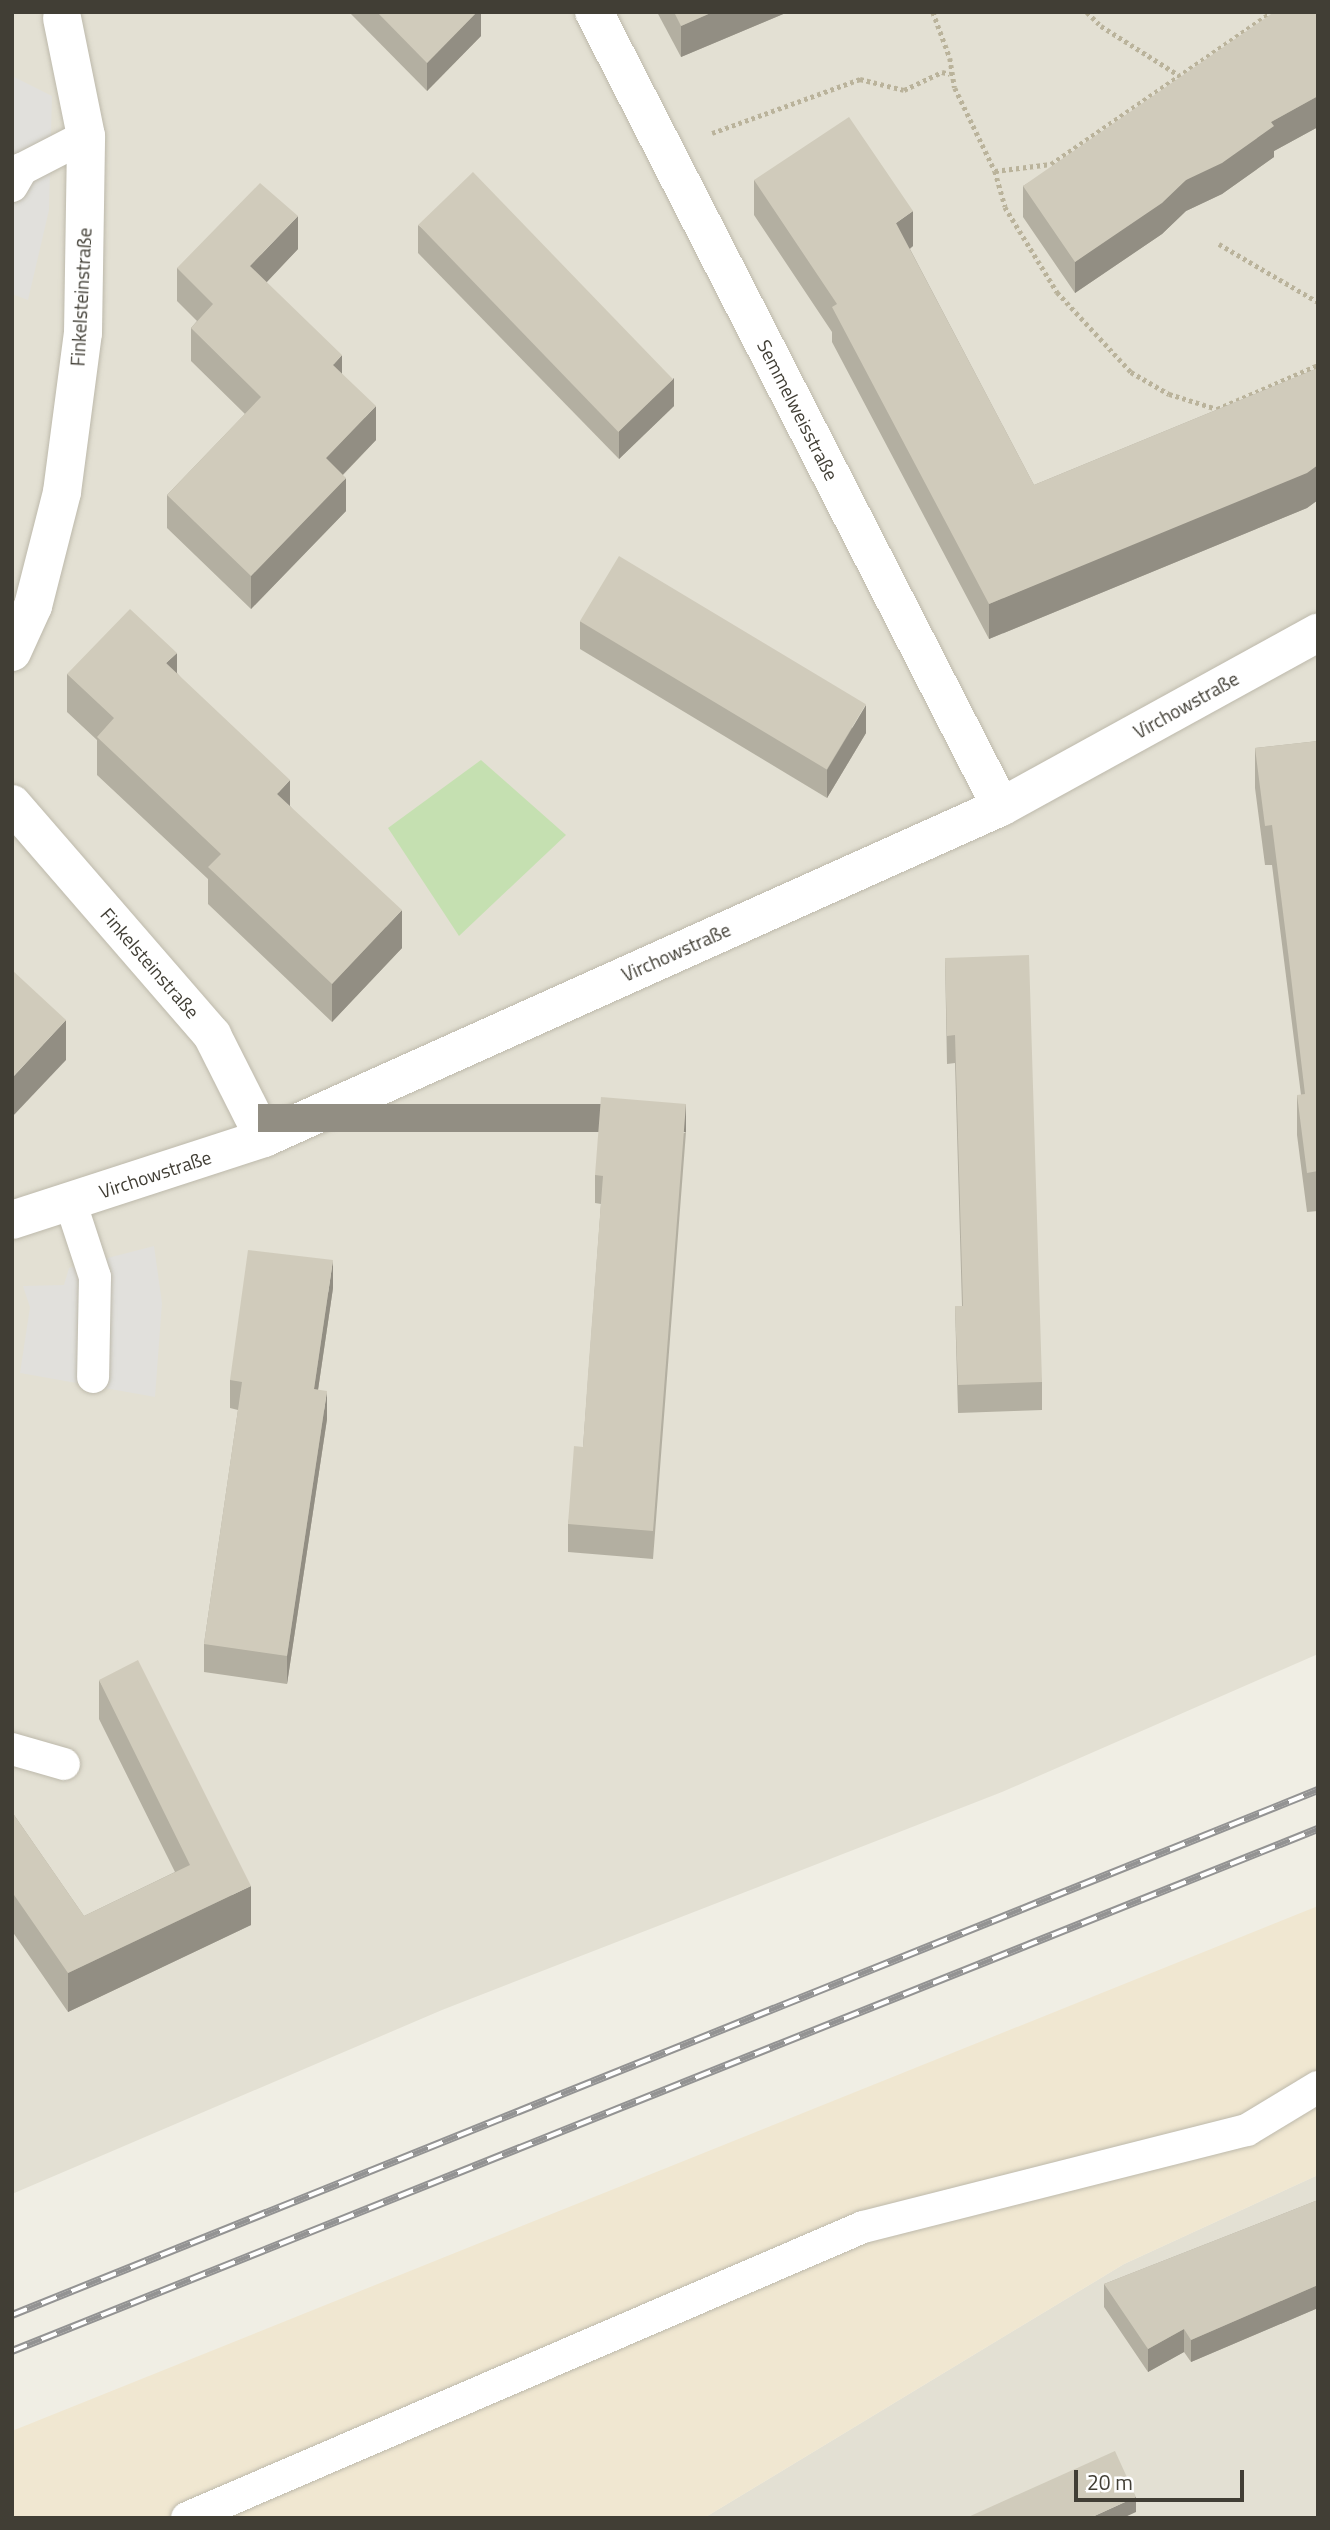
<!DOCTYPE html>
<meta charset="utf-8">
<style>
body{margin:0}
#map{position:relative;width:1330px;height:2530px;overflow:hidden;background:#f0eee4;font-family:"Titillium Web",sans-serif}
div>[style]{position:absolute}
[style*='--x']{left:calc(var(--x)*1px);top:calc(var(--y)*1px);width:calc(var(--w)*1px);rotate:calc(var(--a)*1deg)}
.residential>*{inset:0;background:#e3e0d3}
.commercial>*{inset:0;background:#f0e7d1}
.green>*{inset:0;background:#c5e0b1}
.parking>*{inset:0;background:#e1e0dc}
.path>*{height:4.5px;margin-top:-2.25px;transform-origin:0;background:repeating-linear-gradient(90deg,#bab39b 0 3.5px,transparent 0 7px)}
.roads{filter:drop-shadow(0 0 2px #bdb9ab) drop-shadow(0 0 2px #bdb9ab)}
.service>*{height:32px;margin:-16px;padding:0 16px;transform-origin:16px;border-radius:16px;background:#fff}
.minor>*{height:38px;margin:-19px;padding:0 19px;transform-origin:19px;border-radius:19px;background:#fff}
.rail>*{height:8px;margin-top:-4px;transform-origin:0;background:repeating-linear-gradient(90deg,#fff 0 16px,#939393 0 32px);box-sizing:border-box;border-block:2px solid #939393}
.wall>*{inset:0;background:#b3afa1}
.shaded-wall>*{inset:0;background:#928e83;transform-origin:0 0}
.building>*{inset:0;background:#d0cbbb;transform-origin:0 0}
span{translate:-50% -50%;white-space:nowrap;text-align:center;line-height:1.15;-webkit-text-stroke:5px #fff;paint-order:stroke}
.street-label{font-size:19px;color:#413e35}
.frame{position:absolute;inset:0;border:14px solid #413e35;pointer-events:none}
.scale{position:absolute;left:1074px;top:2470px;width:170px;height:32px;box-sizing:border-box;border:4px solid #413e35;border-top:0;padding-left:9px;font-size:21px;line-height:24px;white-space:nowrap;color:#413e35;-webkit-text-stroke:5px #fff;paint-order:stroke}
</style>
<div id="map">
<div class="residential">
<i style="clip-path:polygon(12px 12px,1318px 12px,1318px 1654px,1002px 1792px,442px 2010px,12px 2194px)"></i>
<i style="clip-path:polygon(1318px 2175px,1318px 2518px,704px 2518px,1124px 2264px)"></i>
</div>
<div class="commercial">
<i style="clip-path:polygon(1318px 1906px,1318px 2175px,1124px 2264px,704px 2518px,12px 2518px,12px 2431px)"></i>
</div>
<div class="green">
<i style="clip-path:polygon(481px 760px,566px 835px,459px 936px,388px 828px)"></i>
</div>
<div class="parking">
<i style="clip-path:polygon(12px 76px,52px 96px,49px 210px,28px 300px,12px 294px)"></i>
<i style="clip-path:polygon(154px 1246px,162px 1303px,155px 1397px,20px 1373px,30px 1307px,23px 1286px,64px 1285px,69px 1268px)"></i>
</div>
<div class="path">
<i style="--x:933;--y:12;--w:49;--a:69.7"></i>
<i style="--x:950;--y:58;--w:30;--a:81"></i>
<i style="--x:955;--y:88;--w:92;--a:64.3"></i>
<i style="--x:995;--y:171;--w:37;--a:74"></i>
<i style="--x:1005;--y:207;--w:100;--a:58.5"></i>
<i style="--x:1057;--y:292;--w:109;--a:47.2"></i>
<i style="--x:1131;--y:372;--w:44;--a:30.1"></i>
<i style="--x:1169;--y:394;--w:50;--a:17.4"></i>
<i style="--x:1217;--y:409;--w:110;--a:-23.5"></i>
<i style="--x:1087;--y:12;--w:20;--a:45"></i>
<i style="--x:1101;--y:26;--w:93;--a:32.3"></i>
<i style="--x:712;--y:133;--w:158;--a:-20"></i>
<i style="--x:860;--y:79;--w:45;--a:14"></i>
<i style="--x:904;--y:90;--w:42;--a:-25.3"></i>
<i style="--x:942;--y:72;--w:8;--a:14"></i>
<i style="--x:995;--y:171;--w:56;--a:-7.1"></i>
<i style="--x:1051;--y:164;--w:268;--a:-34.5"></i>
<i style="--x:1219;--y:244;--w:115;--a:30.4"></i>
</div>
<div class="roads">
<div class="service">
<i style="--x:12;--y:186;--w:20;--a:-60"></i>
<i style="--x:22;--y:169;--w:72;--a:-27.3"></i>
<i style="--x:70;--y:1201;--w:80;--a:71.8"></i>
<i style="--x:95;--y:1277;--w:100;--a:91.1"></i>
<i style="--x:12;--y:1749;--w:54;--a:16.1"></i>
<i style="--x:187;--y:2518;--w:736;--a:-23.29"></i>
<i style="--x:863;--y:2227;--w:396;--a:-14.2"></i>
<i style="--x:1247;--y:2130;--w:83;--a:-31.2"></i>
</div>
<div class="minor">
<i style="--x:594;--y:12;--w:893;--a:62.89"></i>
<i style="--x:12;--y:652;--w:51;--a:-65.5"></i>
<i style="--x:33;--y:606;--w:118;--a:-75.7"></i>
<i style="--x:62;--y:492;--w:160;--a:-82.5"></i>
<i style="--x:83;--y:333;--w:197;--a:-89.1"></i>
<i style="--x:86;--y:136;--w:120;--a:-101.5"></i>
<i style="--x:12;--y:804;--w:306;--a:49.1"></i>
<i style="--x:212;--y:1035;--w:115;--a:63.2"></i>
<i style="--x:12;--y:1220;--w:265;--a:-18"></i>
<i style="--x:264;--y:1138;--w:808;--a:-24.19"></i>
<i style="--x:1001;--y:807;--w:362;--a:-28.8"></i>
</div>
</div>
<div class="rail">
<i style="--x:12;--y:2315;--w:1408;--a:-21.9"></i>
<i style="--x:12;--y:2351;--w:1406;--a:-21.79"></i>
</div>
<div class="wall">
<i style="clip-path:polygon(349px 12px,481px 12px,481px 36px,427px 91px)"></i>
<i style="clip-path:polygon(657px 12px,788px 12px,681px 57px)"></i>
<i style="clip-path:polygon(1318px 12px,1318px 127px,1274px 151px,1274px 157px,1222px 194px,1186px 211px,1162px 234px,1075px 293px,1023px 217px,1023px 186px)"></i>
<i style="clip-path:polygon(754px 180px,913px 246px,910px 249px,1034px 485px,1318px 368px,1318px 500px,1307px 508px,989px 639px,832px 342px,832px 332px,754px 215px)"></i>
<i style="clip-path:polygon(418px 225px,674px 406px,619px 459px,418px 253px)"></i>
<i style="clip-path:polygon(298px 249px,266px 282px,342px 374px,376px 440px,343px 475px,346px 511px,251px 609px,167px 528px,167px 495px,245px 414px,191px 361px,191px 328px,197px 321px,177px 301px,177px 268px)"></i>
<i style="clip-path:polygon(580px 621px,866px 733px,827px 798px,580px 649px)"></i>
<i style="clip-path:polygon(177px 673px,290px 806px,402px 948px,332px 1022px,208px 904px,208px 879px,97px 775px,97px 740px,67px 712px,67px 674px)"></i>
<i style="clip-path:polygon(1318px 741px,1318px 1211px,1307px 1212px,1297px 1135px,1297px 1095px,1301px 1095px,1272px 865px,1265px 865px,1255px 788px,1255px 748px)"></i>
<i style="clip-path:polygon(945px 958px,1042px 1382px,1042px 1410px,958px 1413px,955px 1306px,962px 1306px,955px 1063px,947px 1064px)"></i>
<i style="clip-path:polygon(686px 1132px,653px 1559px,568px 1552px,568px 1524px,583px 1447px,601px 1204px,595px 1203px,595px 1175px)"></i>
<i style="clip-path:polygon(333px 1288px,318px 1390px,327px 1419px,287px 1684px,204px 1672px,204px 1644px,238px 1410px,230px 1408px,230px 1380px)"></i>
<i style="clip-path:polygon(99px 1680px,251px 1925px,68px 2012px,12px 1931px,12px 1812px,84px 1916px,175px 1872px,99px 1719px)"></i>
<i style="clip-path:polygon(1318px 2200px,1318px 2308px,1191px 2362px,1184px 2352px,1148px 2372px,1104px 2307px,1104px 2284px)"></i>
</div>
<div class="shaded-wall">
<i style="clip-path:polygon(477px 12px,481px 12px,481px 36px,427px 91px,427px 63px)"></i>
<i style="clip-path:polygon(713px 12px,788px 12px,681px 57px,681px 26px)"></i>
<i style="clip-path:polygon(1318px 96px,1318px 127px,1274px 151px,1274px 157px,1222px 194px,1186px 211px,1162px 234px,1075px 293px,1075px 262px,1186px 180px,1271px 122px)"></i>
<i style="clip-path:polygon(913px 211px,913px 246px,896px 258px,896px 223px)"></i>
<i style="clip-path:polygon(298px 216px,298px 249px,250px 300px,250px 266px)"></i>
<i style="clip-path:polygon(342px 355px,342px 388px,333px 365px)"></i>
<i style="clip-path:polygon(674px 378px,674px 406px,619px 459px,619px 431px)"></i>
<i style="clip-path:polygon(376px 406px,376px 440px,326px 492px,326px 458px)"></i>
<i style="clip-path:polygon(1318px 465px,1318px 500px,1307px 508px,989px 639px,989px 604px)"></i>
<i style="clip-path:polygon(346px 478px,346px 511px,251px 609px,251px 576px)"></i>
<i style="clip-path:polygon(177px 653px,177px 691px,166px 663px)"></i>
<i style="clip-path:polygon(866px 705px,866px 733px,827px 798px,827px 770px)"></i>
<i style="clip-path:polygon(290px 780px,290px 818px,277px 794px)"></i>
<i style="clip-path:polygon(402px 910px,402px 948px,332px 1022px,332px 984px)"></i>
<i style="clip-path:polygon(66px 1020px,66px 1060px,12px 1117px,12px 1078px)"></i>
<i style="left:686px;top:1104px;width:28px;height:428px;rotate:90deg"></i>
<i style="clip-path:polygon(333px 1260px,333px 1288px,314px 1417px,314px 1389px)"></i>
<i style="clip-path:polygon(327px 1391px,327px 1419px,287px 1684px,287px 1656px)"></i>
<i style="clip-path:polygon(251px 1886px,251px 1925px,68px 2012px,68px 1973px)"></i>
<i style="clip-path:polygon(1318px 2285px,1318px 2308px,1191px 2362px,1191px 2340px)"></i>
<i style="clip-path:polygon(1184px 2329px,1184px 2352px,1148px 2372px,1148px 2349px)"></i>
<i style="clip-path:polygon(1136px 2497px,1136px 2512px,1123px 2518px,1090px 2518px)"></i>
</div>
<div class="building">
<i style="clip-path:polygon(377px 12px,477px 12px,427px 63px)"></i>
<i style="clip-path:polygon(674px 12px,713px 12px,681px 26px)"></i>
<i style="clip-path:polygon(1274px 12px,1318px 12px,1318px 96px,1271px 122px,1274px 126px,1222px 163px,1186px 180px,1162px 203px,1075px 262px,1023px 186px)"></i>
<i style="clip-path:polygon(849px 117px,913px 211px,896px 223px,1034px 485px,1318px 368px,1318px 465px,1307px 473px,989px 604px,832px 307px,837px 304px,754px 180px)"></i>
<i style="left:473px;top:172px;width:288px;height:76px;rotate:46deg"></i>
<i style="clip-path:polygon(260px 183px,298px 216px,250px 266px,342px 355px,333px 365px,376px 406px,326px 458px,346px 478px,251px 576px,167px 495px,261px 397px,191px 328px,213px 304px,177px 268px)"></i>
<i style="left:619px;top:556px;width:288px;height:76px;rotate:31deg"></i>
<i style="clip-path:polygon(130px 609px,177px 653px,166px 663px,290px 780px,277px 794px,402px 910px,332px 984px,208px 867px,221px 854px,97px 737px,114px 718px,67px 674px)"></i>
<i style="clip-path:polygon(1318px 741px,1318px 1171px,1307px 1173px,1297px 1095px,1305px 1094px,1289px 960px,1272px 825px,1265px 826px,1255px 748px)"></i>
<i style="clip-path:polygon(1029px 955px,1042px 1382px,958px 1385px,955px 1306px,963px 1306px,955px 1035px,947px 1036px,945px 958px)"></i>
<i style="clip-path:polygon(12px 970px,66px 1020px,12px 1078px)"></i>
<i style="clip-path:polygon(601px 1097px,686px 1104px,653px 1531px,568px 1524px,574px 1446px,583px 1447px,588px 1374px,603px 1176px,595px 1175px)"></i>
<i style="clip-path:polygon(248px 1250px,333px 1260px,314px 1389px,327px 1391px,287px 1656px,204px 1644px,242px 1382px,230px 1380px)"></i>
<i style="clip-path:polygon(138px 1660px,251px 1886px,68px 1973px,12px 1892px,12px 1812px,84px 1916px,190px 1865px,99px 1680px)"></i>
<i style="clip-path:polygon(1318px 2200px,1318px 2285px,1191px 2340px,1184px 2329px,1148px 2349px,1104px 2284px)"></i>
<i style="clip-path:polygon(1115px 2451px,1136px 2497px,1090px 2518px,966px 2518px)"></i>
</div>
<div class="street-label">
<span style="left:81px;top:297px;rotate:-87deg">Finkelsteinstraße</span>
<span style="left:798px;top:410px;rotate:63deg">Semmelweisstraße</span>
<span style="left:1186px;top:705px;rotate:-29deg">Virchowstraße</span>
<span style="left:676px;top:952px;rotate:-24deg">Virchowstraße</span>
<span style="left:150px;top:963px;rotate:49deg">Finkelsteinstraße</span>
<span style="left:155px;top:1174px;rotate:-18deg">Virchowstraße</span>
</div>
<div class="frame"></div>
<div class="scale">20 m</div>
</div>
